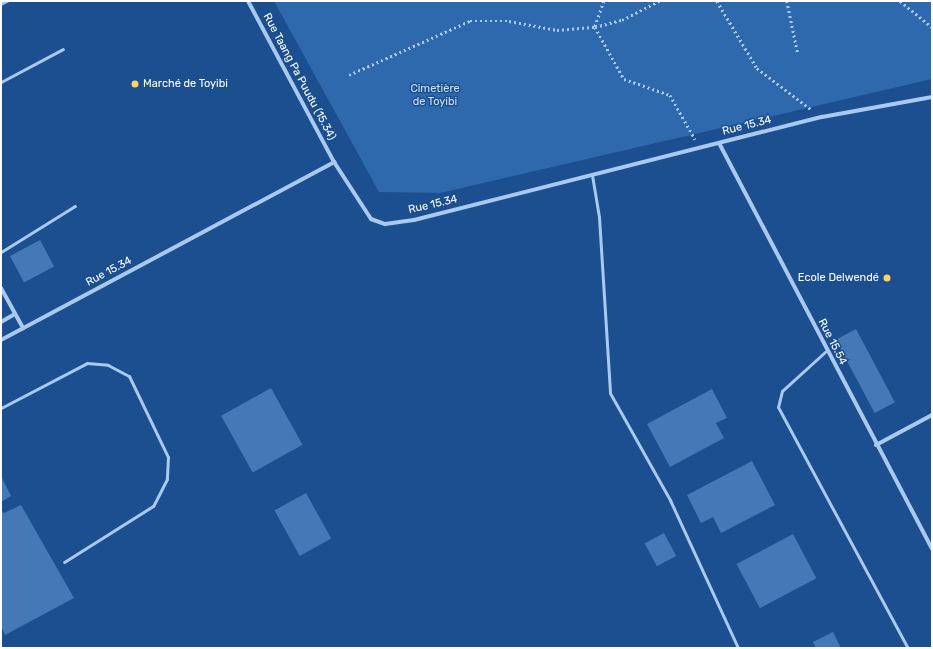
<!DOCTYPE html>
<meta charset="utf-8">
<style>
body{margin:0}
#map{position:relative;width:933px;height:649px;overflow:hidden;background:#1b4f8f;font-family:Rubik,sans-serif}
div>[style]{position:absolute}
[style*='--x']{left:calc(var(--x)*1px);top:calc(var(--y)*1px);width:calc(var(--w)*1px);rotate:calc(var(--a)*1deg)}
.green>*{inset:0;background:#2e69ad}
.building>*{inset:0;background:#4478b7;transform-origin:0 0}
.path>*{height:2.5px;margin-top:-1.25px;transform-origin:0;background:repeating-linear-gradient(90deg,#a9c9ee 0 2px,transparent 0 5px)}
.service>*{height:3px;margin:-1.5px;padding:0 1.5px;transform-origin:1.5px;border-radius:1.5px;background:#a9c9ee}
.minor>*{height:4px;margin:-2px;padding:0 2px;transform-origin:2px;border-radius:2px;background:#a9c9ee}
.dots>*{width:11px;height:11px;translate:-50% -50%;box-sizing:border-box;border:2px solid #1b4f8f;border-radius:50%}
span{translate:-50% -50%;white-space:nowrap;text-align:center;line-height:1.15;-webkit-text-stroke:3px #1b4f8f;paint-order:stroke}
.street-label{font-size:11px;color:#fff}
.poi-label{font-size:11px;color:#fff}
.left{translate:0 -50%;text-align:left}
.right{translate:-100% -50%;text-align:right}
.park-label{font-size:11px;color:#cfe3fa}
.frame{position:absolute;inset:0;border:2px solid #fff;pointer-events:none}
</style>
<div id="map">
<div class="green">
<i style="clip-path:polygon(274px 1px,932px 1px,932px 79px,440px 193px,379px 192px)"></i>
</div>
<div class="building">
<i style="left:40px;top:240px;width:30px;height:34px;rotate:62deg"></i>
<i style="left:856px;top:329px;width:83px;height:23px;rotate:62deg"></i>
<i style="left:271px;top:388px;width:65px;height:57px;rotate:61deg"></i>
<i style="clip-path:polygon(712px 389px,727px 418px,716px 423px,724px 438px,670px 467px,647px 424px)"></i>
<i style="clip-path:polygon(752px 461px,775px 505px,721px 533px,713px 517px,701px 523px,687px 495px)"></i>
<i style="clip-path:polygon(1px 476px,11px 496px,1px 502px)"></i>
<i style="left:306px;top:493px;width:52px;height:36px;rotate:61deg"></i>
<i style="clip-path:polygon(21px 505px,74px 598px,5px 635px,1px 626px,1px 510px,4px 513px)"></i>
<i style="left:664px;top:533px;width:26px;height:22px;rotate:62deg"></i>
<i style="left:793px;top:534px;width:50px;height:64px;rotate:62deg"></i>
<i style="clip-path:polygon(833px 632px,841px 648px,816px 648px,813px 642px)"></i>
</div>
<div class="path">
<i style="--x:604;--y:1;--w:28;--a:109"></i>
<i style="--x:595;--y:27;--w:60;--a:60.9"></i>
<i style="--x:624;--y:79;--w:49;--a:19.2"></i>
<i style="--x:670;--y:95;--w:51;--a:60.4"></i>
<i style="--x:717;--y:1;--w:78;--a:59.2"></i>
<i style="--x:757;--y:68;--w:69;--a:37.4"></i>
<i style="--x:787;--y:1;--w:54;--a:78.3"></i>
<i style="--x:900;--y:1;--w:41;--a:39.1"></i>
<i style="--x:349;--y:75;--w:133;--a:-24.1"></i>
<i style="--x:470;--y:21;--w:39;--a:0"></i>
<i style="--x:509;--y:21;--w:49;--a:10.6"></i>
<i style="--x:557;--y:30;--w:38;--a:-5"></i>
<i style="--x:595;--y:27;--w:28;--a:-15"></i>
<i style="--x:622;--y:20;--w:42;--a:-27.2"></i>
</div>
<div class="service">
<i style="--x:1;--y:82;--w:70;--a:-28"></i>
<i style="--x:592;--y:175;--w:43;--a:80.5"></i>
<i style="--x:599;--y:217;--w:176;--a:86.4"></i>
<i style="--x:610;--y:393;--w:123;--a:60.7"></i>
<i style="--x:670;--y:500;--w:163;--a:65.3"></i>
<i style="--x:1;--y:252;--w:87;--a:-31.9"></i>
<i style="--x:826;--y:351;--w:59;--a:137.7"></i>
<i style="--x:782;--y:391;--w:16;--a:104"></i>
<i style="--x:778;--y:407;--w:274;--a:61.7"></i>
<i style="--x:1;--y:408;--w:97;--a:-27.6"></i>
<i style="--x:87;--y:363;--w:21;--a:5"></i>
<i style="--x:108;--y:365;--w:24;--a:28"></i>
<i style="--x:129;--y:376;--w:90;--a:64.3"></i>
<i style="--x:168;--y:457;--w:22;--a:93"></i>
<i style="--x:167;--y:479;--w:30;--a:117"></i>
<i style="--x:153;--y:506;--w:105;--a:147.8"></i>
</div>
<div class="minor">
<i style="--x:248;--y:1;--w:183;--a:61.9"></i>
<i style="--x:334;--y:162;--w:68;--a:57"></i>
<i style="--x:371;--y:219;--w:15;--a:20"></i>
<i style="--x:385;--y:224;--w:29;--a:-8"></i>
<i style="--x:414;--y:220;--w:421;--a:-14.2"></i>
<i style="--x:822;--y:117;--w:112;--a:-10.3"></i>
<i style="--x:1;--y:4;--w:7;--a:-27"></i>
<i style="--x:719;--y:143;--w:458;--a:62.3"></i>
<i style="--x:1;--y:288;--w:46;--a:61.2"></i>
<i style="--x:1;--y:322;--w:16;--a:-30"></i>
<i style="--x:1;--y:340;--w:378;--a:-28.1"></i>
<i style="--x:876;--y:445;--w:64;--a:-28.2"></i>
</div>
<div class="dots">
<i style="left:135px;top:84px;background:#ffd166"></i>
<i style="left:887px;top:278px;background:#ffd166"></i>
</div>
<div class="street-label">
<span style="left:299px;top:77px;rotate:62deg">Rue Taang Pa Puudu (15.34)</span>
<span style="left:747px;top:126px;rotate:-14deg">Rue 15.34</span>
<span style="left:433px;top:205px;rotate:-13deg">Rue 15.34</span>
<span style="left:109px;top:272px;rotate:-28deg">Rue 15.34</span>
<span style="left:832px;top:342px;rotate:63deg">Rue 15.54</span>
</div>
<div class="poi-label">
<span class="left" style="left:143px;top:84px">Marché de Toyibi</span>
<span class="right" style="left:879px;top:278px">Ecole Delwendé</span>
</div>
<div class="park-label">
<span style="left:435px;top:96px">Cimetière<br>de Toyibi</span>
</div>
<div class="frame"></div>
</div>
